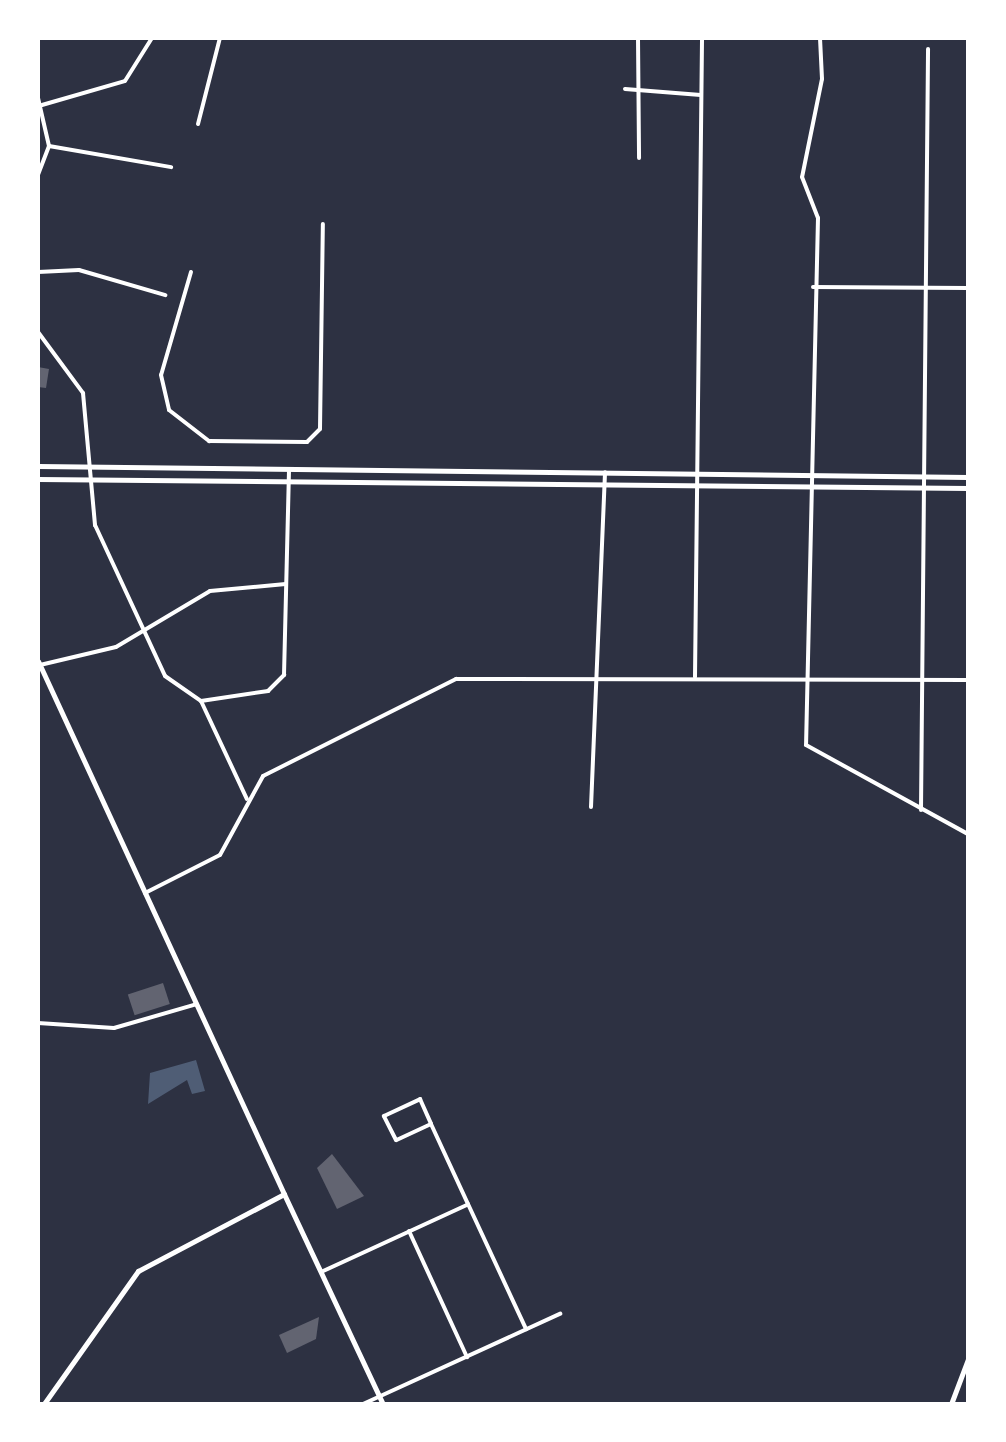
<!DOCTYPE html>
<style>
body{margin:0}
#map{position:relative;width:1006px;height:1442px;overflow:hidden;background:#2d3142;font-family:Rubik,sans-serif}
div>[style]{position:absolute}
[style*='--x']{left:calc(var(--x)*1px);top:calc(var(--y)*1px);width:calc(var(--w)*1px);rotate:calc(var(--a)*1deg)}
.water>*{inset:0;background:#4f5d75}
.building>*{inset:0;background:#626471;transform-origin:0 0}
.minor>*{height:4px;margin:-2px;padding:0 2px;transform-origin:2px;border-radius:2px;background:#fff}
.secondary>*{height:5px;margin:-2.5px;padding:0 2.5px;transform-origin:2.5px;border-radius:2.5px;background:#fff}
.primary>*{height:5px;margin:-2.5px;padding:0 2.5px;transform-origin:2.5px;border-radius:2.5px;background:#fff}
span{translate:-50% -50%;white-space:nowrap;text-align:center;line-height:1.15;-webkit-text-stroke:8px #fff;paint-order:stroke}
.frame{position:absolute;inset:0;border:40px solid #fff;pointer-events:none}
</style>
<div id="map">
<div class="water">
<i style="clip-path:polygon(196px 1060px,205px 1091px,192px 1094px,187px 1080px,148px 1104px,150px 1073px)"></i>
</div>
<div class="building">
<i style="clip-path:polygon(38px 367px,49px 369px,46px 388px,38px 387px)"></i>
<i style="left:163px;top:983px;width:22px;height:37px;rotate:72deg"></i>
<i style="clip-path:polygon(332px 1154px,364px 1196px,337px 1209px,317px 1168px)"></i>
<i style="clip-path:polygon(319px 1317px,316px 1339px,287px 1353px,279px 1335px)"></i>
</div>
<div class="minor">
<i style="--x:638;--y:38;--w:120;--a:89.5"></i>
<i style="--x:820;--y:38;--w:41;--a:87.2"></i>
<i style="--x:822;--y:79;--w:100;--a:101.5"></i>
<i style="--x:802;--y:177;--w:44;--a:68.7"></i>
<i style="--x:818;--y:218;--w:527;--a:91.3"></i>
<i style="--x:806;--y:745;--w:185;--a:28.8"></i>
<i style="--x:625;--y:89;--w:76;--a:4.5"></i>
<i style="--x:38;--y:98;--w:49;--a:77.1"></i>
<i style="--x:49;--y:146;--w:31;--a:111"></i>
<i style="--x:42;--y:105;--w:86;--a:-16.1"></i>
<i style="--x:125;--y:81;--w:51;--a:-57.9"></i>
<i style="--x:198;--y:124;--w:89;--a:-75.7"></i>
<i style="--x:49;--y:146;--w:124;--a:9.8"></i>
<i style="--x:38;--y:272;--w:41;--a:-2.8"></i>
<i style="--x:79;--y:270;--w:90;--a:16.2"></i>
<i style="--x:191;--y:272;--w:107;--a:106.2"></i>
<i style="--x:161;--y:375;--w:36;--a:77"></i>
<i style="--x:169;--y:410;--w:51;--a:37.8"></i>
<i style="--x:209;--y:441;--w:98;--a:0.6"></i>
<i style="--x:307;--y:442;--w:18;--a:-45"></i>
<i style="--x:320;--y:429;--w:205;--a:-89.2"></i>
<i style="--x:813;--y:287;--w:155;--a:0.4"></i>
<i style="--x:38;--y:332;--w:76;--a:53.6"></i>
<i style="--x:83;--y:393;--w:133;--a:84.8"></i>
<i style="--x:95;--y:525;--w:166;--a:65.1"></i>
<i style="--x:165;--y:676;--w:44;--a:34.8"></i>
<i style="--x:201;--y:701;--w:108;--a:64.9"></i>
<i style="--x:40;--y:665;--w:78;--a:-13.3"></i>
<i style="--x:116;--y:647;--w:109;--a:-30.8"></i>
<i style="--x:210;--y:591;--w:76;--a:-5.3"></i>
<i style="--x:695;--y:677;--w:639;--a:-89.37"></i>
<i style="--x:201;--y:701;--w:68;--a:-8.5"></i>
<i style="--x:268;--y:691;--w:23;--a:-45"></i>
<i style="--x:284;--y:675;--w:206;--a:-88.6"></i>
<i style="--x:591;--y:807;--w:335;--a:-87.6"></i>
<i style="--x:921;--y:810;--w:761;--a:-89.47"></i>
<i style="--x:145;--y:893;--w:84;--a:-26.9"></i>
<i style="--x:220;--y:855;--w:90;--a:-61.4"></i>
<i style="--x:263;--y:776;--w:216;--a:-26.7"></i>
<i style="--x:456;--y:679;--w:512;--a:0.11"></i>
<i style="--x:38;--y:1023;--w:76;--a:3.8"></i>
<i style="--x:114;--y:1028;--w:86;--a:-16.1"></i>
<i style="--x:431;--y:1124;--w:38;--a:155"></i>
<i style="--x:396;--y:1140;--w:27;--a:-117"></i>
<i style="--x:384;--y:1116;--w:40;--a:-25"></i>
<i style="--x:420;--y:1099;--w:27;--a:66"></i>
<i style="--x:431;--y:1124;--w:88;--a:65.2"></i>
<i style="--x:468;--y:1204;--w:138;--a:65.1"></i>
<i style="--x:409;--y:1231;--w:139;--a:65.3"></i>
<i style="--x:321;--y:1272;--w:161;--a:-24.7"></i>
<i style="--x:363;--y:1404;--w:217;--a:-24.6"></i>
</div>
<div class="secondary">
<i style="--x:284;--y:1194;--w:232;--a:64.8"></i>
<i style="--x:951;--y:1404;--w:48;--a:-69.3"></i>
</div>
<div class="primary">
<i style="--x:38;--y:466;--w:930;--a:0.68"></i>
<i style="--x:38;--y:479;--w:930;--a:0.55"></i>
<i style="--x:38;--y:661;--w:587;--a:65.22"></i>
<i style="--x:284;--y:1194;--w:165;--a:152.2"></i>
<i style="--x:138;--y:1271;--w:163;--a:125.3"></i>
</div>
<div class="frame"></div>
</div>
